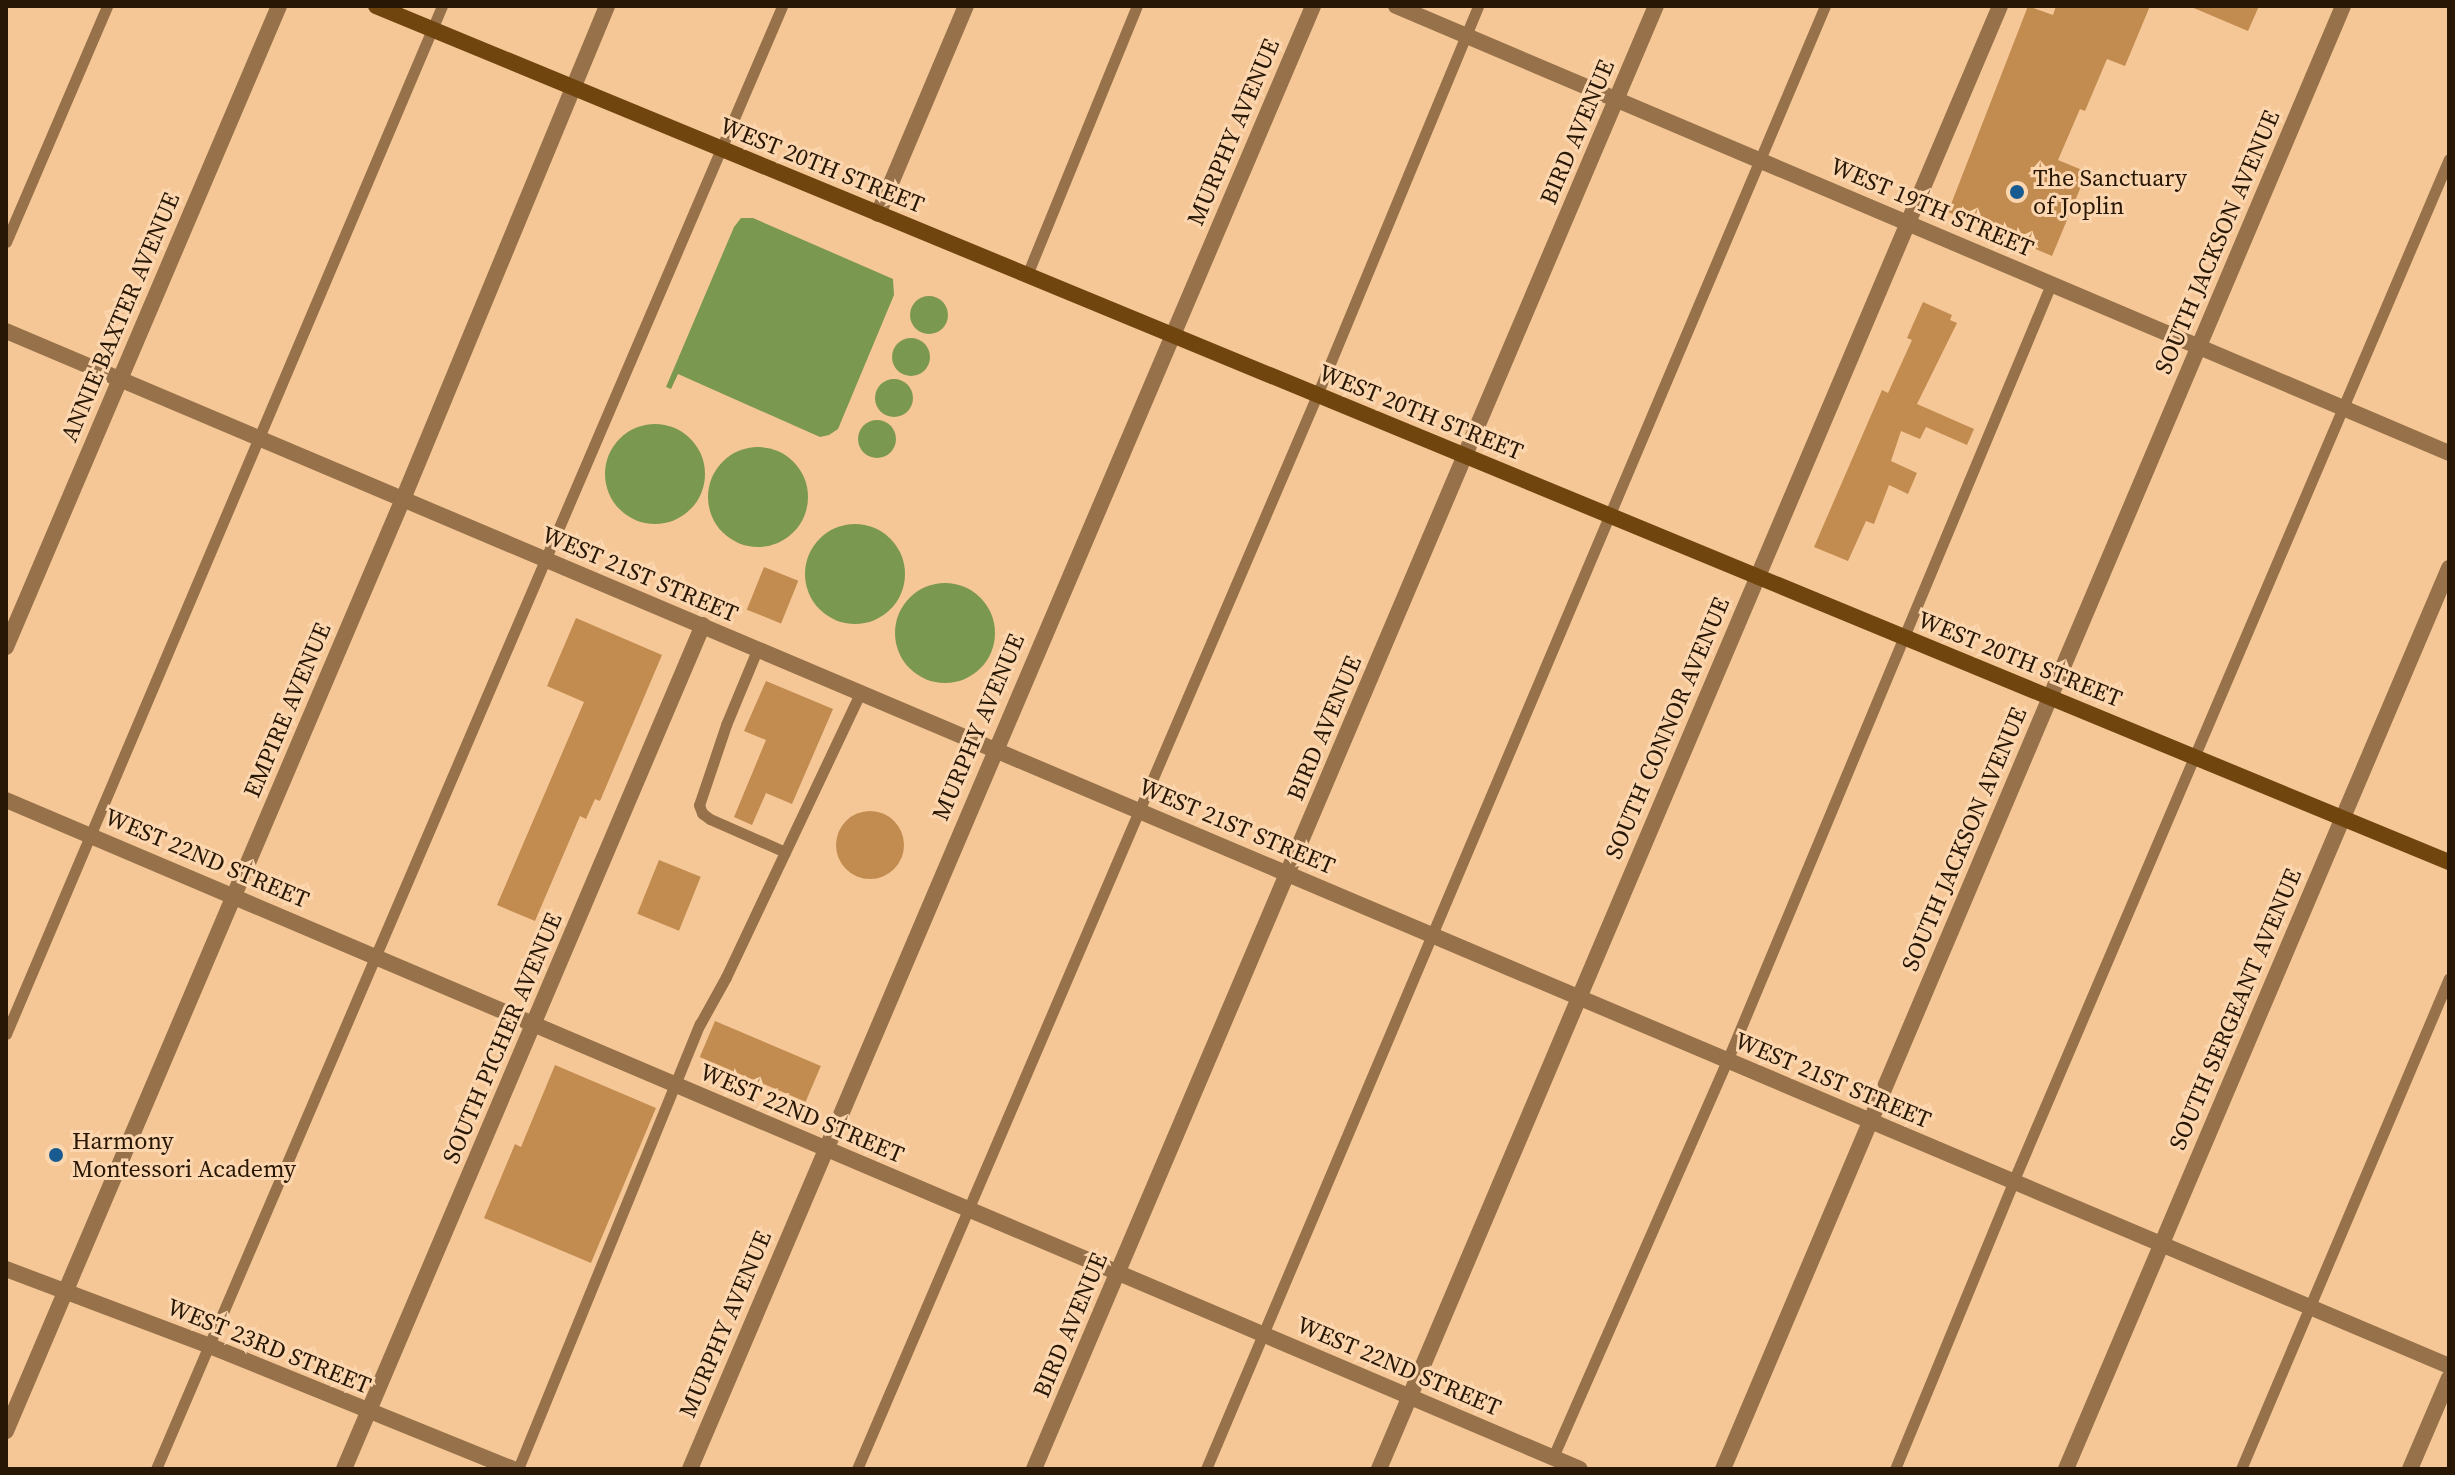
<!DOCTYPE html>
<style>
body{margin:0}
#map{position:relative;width:2455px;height:1475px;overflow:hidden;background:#f6c796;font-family:"Source Serif 4",serif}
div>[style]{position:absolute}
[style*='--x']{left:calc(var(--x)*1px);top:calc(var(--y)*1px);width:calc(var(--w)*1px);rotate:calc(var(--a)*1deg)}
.water>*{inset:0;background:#7b9851}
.round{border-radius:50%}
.building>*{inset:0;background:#c28b4f;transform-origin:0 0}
.service>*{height:11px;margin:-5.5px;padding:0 5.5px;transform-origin:5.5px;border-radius:5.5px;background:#967149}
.minor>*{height:16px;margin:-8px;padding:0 8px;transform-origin:8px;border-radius:8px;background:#967149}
.secondary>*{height:16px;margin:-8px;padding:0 8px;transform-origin:8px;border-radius:8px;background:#70450e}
.dots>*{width:22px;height:22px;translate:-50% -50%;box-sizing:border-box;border:4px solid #fcd6af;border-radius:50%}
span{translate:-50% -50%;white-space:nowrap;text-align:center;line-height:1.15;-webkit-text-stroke:6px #fcd6af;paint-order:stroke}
.street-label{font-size:24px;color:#281704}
.poi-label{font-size:24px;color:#281704}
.left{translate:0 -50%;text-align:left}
.frame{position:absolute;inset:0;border:8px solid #281704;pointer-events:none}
</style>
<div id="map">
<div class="water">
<i style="clip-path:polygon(741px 218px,753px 218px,893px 279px,894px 295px,838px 429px,829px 435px,820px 437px,678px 374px,671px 389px,666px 387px,734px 227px)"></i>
<i class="round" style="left:910px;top:296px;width:38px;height:38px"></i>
<i class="round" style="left:892px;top:338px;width:38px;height:38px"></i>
<i class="round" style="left:875px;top:379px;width:38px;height:38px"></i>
<i class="round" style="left:858px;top:420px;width:38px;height:38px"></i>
<i class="round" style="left:605px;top:424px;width:100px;height:100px"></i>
<i class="round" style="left:708px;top:447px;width:100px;height:100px"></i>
<i class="round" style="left:805px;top:524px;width:100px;height:100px"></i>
<i class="round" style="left:895px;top:583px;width:100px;height:100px"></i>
</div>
<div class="building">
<i style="clip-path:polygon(2028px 6px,2053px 15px,2056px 6px,2150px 6px,2125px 66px,2107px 59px,2085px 111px,2080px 109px,2058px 160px,2087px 172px,2052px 256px,1948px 212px)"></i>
<i style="clip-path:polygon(2189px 6px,2259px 6px,2248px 31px)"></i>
<i style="clip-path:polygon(1923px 302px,1952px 315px,1950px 320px,1957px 323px,1917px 404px,1974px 429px,1967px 445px,1926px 427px,1920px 439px,1901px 431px,1891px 461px,1917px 473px,1908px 494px,1889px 485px,1874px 524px,1866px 521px,1848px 561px,1814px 547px,1882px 390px,1888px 393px,1912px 340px,1907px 338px)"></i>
<i style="left:764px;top:567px;width:37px;height:46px;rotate:22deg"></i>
<i style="clip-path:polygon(576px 618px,662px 655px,600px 801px,595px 799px,586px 819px,580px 816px,535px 921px,497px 905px,584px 702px,547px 686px)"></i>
<i style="clip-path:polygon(766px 681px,833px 709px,792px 804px,766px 793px,752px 825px,734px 817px,766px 740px,744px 731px)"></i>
<i class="round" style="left:836px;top:811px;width:68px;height:68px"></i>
<i style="left:659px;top:860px;width:45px;height:58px;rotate:22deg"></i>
<i style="left:715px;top:1021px;width:115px;height:39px;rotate:23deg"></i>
<i style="clip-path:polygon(555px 1065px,656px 1108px,591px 1263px,484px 1218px,515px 1144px,521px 1147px)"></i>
</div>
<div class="service">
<i style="--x:6;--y:242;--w:257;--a:-66.8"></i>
<i style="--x:1027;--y:275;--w:291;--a:-67.8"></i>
<i style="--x:757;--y:650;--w:81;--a:112.5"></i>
<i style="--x:726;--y:725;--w:84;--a:108.6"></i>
<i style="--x:699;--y:805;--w:9;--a:69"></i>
<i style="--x:702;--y:813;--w:10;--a:37"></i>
<i style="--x:710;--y:819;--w:82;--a:23.7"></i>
<i style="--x:6;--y:1034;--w:1117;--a:-67.02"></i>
<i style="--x:1553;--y:1457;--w:433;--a:-66.3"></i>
<i style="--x:1727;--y:1061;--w:842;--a:-67.36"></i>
<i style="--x:156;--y:1469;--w:1591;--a:-66.83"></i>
<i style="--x:518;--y:1469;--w:481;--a:-67.8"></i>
<i style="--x:700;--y:1024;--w:54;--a:-61"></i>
<i style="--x:726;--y:977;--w:315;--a:-64.7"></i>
<i style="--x:857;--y:1469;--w:1168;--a:-66.81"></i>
<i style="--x:1317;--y:395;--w:421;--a:-67.5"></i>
<i style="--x:1206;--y:1469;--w:1589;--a:-67.07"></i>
<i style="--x:1895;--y:1469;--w:310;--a:-67.6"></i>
<i style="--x:2013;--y:1182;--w:1112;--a:-66.92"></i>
<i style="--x:2241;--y:1469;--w:533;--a:-67.04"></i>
</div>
<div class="minor">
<i style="--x:1396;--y:6;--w:1144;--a:23"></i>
<i style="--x:878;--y:214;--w:226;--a:-67.1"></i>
<i style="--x:6;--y:331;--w:2653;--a:22.96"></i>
<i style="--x:6;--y:647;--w:697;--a:-66.93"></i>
<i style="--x:6;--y:800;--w:1710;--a:23.03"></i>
<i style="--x:6;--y:1269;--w:218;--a:20.7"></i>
<i style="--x:210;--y:1346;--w:327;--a:22.1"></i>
<i style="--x:6;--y:1431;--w:1013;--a:-66.93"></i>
<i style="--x:403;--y:499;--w:534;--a:-67.52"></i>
<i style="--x:344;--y:1469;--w:917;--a:-66.96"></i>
<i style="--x:690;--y:1469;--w:1590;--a:-66.93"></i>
<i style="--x:1034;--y:1469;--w:1590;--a:-66.97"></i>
<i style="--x:1379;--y:1469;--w:1589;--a:-67"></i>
<i style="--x:1723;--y:1469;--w:1589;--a:-67.03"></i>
<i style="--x:2066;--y:1469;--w:979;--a:-66.97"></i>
<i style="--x:2410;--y:1469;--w:99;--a:-66.8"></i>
</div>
<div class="secondary">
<i style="--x:376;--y:6;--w:2243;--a:22.44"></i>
</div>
<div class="dots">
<i style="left:2017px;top:192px;background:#175b90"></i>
<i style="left:56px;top:1155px;background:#175b90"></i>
</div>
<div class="street-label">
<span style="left:1233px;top:132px;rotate:-67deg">MURPHY AVENUE</span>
<span style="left:1577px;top:132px;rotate:-67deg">BIRD AVENUE</span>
<span style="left:822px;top:165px;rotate:22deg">WEST 20TH STREET</span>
<span style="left:1932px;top:207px;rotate:23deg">WEST 19TH STREET</span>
<span style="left:2217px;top:242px;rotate:-67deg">SOUTH JACKSON AVENUE</span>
<span style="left:120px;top:317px;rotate:-67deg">ANNIE BAXTER AVENUE</span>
<span style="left:1421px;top:412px;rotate:22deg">WEST 20TH STREET</span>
<span style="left:640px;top:574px;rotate:23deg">WEST 21ST STREET</span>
<span style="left:2020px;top:659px;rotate:22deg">WEST 20TH STREET</span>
<span style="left:287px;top:710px;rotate:-67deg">EMPIRE AVENUE</span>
<span style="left:978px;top:727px;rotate:-67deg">MURPHY AVENUE</span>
<span style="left:1324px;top:728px;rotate:-67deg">BIRD AVENUE</span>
<span style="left:1667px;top:728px;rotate:-67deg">SOUTH CONNOR AVENUE</span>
<span style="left:1237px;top:826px;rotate:23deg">WEST 21ST STREET</span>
<span style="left:1964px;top:839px;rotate:-67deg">SOUTH JACKSON AVENUE</span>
<span style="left:207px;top:858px;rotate:23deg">WEST 22ND STREET</span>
<span style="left:2235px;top:1009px;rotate:-67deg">SOUTH SERGEANT AVENUE</span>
<span style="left:502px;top:1038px;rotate:-67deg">SOUTH PICHER AVENUE</span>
<span style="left:1833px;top:1080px;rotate:23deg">WEST 21ST STREET</span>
<span style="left:802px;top:1113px;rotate:23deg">WEST 22ND STREET</span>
<span style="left:725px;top:1324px;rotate:-67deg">MURPHY AVENUE</span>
<span style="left:1070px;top:1325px;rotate:-67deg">BIRD AVENUE</span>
<span style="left:269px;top:1346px;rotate:22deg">WEST 23RD STREET</span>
<span style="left:1399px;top:1366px;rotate:23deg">WEST 22ND STREET</span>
</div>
<div class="poi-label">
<span class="left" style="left:2033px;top:192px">The Sanctuary<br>of Joplin</span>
<span class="left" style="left:72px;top:1155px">Harmony<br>Montessori Academy</span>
</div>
<div class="frame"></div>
</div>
